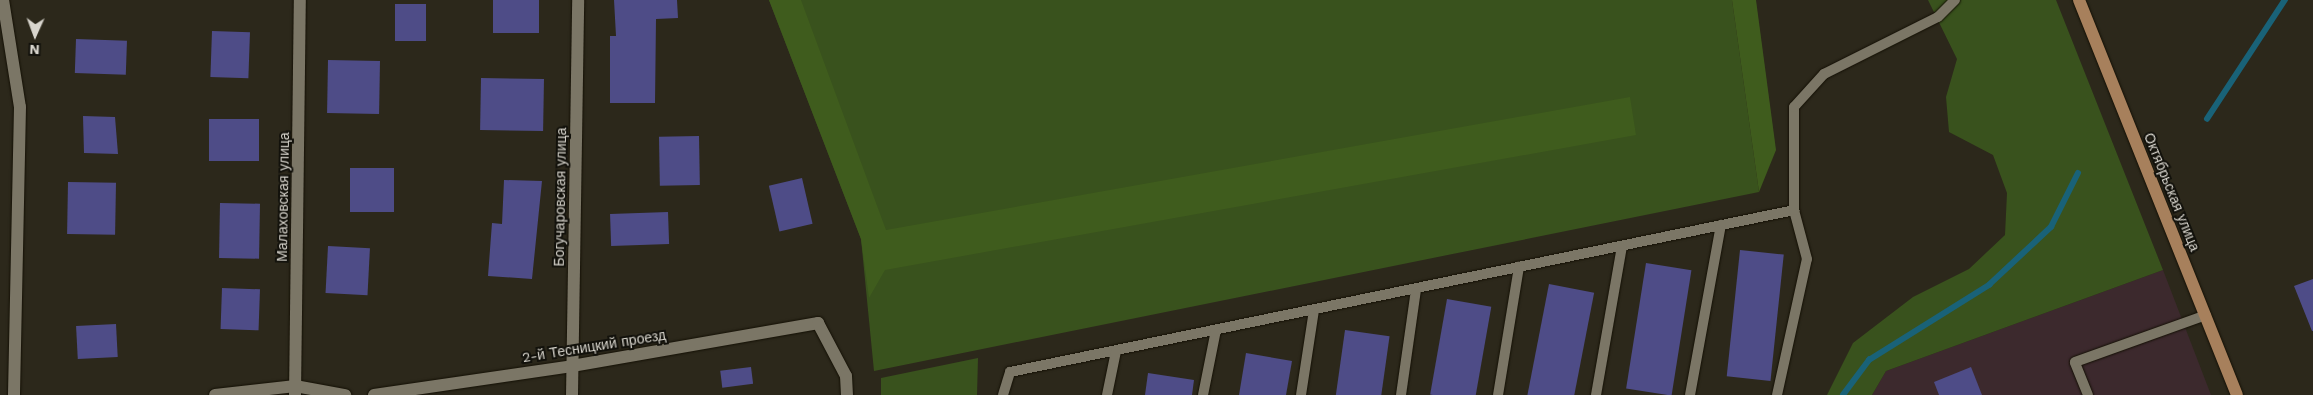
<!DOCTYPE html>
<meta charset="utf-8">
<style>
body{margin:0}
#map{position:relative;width:2313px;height:395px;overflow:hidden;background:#2c281b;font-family:"Work Sans",sans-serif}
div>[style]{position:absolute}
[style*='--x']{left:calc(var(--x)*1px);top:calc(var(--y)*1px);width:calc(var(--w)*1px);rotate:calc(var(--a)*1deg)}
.commercial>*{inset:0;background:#3c292d}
.green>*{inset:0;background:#39521d}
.forest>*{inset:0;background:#3f5c1d}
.stream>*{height:5.5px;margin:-2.75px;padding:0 2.75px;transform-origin:2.75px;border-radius:2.75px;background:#196278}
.building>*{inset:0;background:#4e4c87;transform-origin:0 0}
.roads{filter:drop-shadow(0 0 1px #141005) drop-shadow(0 0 1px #141005)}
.lane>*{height:10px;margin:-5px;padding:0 5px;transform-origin:5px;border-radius:5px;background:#7b7666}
.street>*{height:12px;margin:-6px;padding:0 6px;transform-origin:6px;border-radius:6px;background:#7b7666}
.primary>*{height:12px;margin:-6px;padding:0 6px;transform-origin:6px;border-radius:6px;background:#a7805c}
span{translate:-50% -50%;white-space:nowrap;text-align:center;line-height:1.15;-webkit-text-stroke:4px #12110b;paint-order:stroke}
.street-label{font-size:14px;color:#d8d5cd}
.north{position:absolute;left:10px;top:10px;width:50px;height:50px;-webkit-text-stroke:4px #12110b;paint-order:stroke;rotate:182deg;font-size:14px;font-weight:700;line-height:20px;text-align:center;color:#d8d5cd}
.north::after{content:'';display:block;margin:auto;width:18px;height:22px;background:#d8d5cd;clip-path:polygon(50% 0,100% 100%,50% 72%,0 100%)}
</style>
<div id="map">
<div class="commercial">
<i style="clip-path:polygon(2163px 270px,2211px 395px,1872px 395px,1886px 371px)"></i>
</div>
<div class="green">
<i style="clip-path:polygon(769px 0,1732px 0,1759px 192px,874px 371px,861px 239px)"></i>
<i style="clip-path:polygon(1928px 0,2056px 0,2163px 270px,1886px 371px,1872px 395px,1827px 395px,1853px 343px,1913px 297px,1969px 269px,2005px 235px,2007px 193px,1993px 155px,1949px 132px,1946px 97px,1957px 59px)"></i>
<i style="clip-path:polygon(978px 358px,977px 395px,881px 395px,881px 378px)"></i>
</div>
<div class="forest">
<i style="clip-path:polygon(769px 0,801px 0,886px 230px,1630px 97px,1636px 135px,885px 270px,869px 298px,861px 239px)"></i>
<i style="clip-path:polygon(1732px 0,1756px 0,1776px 150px,1759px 192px)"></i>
</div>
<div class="stream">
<i style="--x:2207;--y:119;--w:142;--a:-56.8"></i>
<i style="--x:1843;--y:395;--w:44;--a:-53.4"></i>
<i style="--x:1869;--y:360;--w:142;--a:-32"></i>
<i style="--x:1989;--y:285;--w:85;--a:-43.1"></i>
<i style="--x:2051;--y:227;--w:60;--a:-63.4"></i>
</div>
<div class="building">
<i style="left:493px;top:0;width:46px;height:33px"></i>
<i style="clip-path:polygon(614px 0,677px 0,678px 18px,656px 19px,655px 103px,610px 103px,610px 36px,616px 36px)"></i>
<i style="left:395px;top:4px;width:31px;height:37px"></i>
<i style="left:212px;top:31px;width:38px;height:46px;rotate:2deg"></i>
<i style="left:76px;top:39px;width:51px;height:34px;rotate:2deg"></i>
<i style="left:328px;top:60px;width:52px;height:53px;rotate:1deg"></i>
<i style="left:481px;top:78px;width:63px;height:52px;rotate:1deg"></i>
<i style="clip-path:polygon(83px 116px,115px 117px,118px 154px,84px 153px)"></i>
<i style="left:209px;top:119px;width:50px;height:42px"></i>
<i style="left:699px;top:136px;width:49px;height:40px;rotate:89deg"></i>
<i style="left:350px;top:168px;width:44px;height:44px"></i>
<i style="left:802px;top:178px;width:47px;height:34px;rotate:77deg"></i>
<i style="clip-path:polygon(504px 180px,542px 181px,532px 279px,488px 276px,492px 223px,502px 224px)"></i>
<i style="left:68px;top:182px;width:48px;height:52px;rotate:1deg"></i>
<i style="left:220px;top:203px;width:40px;height:55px;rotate:1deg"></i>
<i style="left:668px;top:212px;width:32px;height:58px;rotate:88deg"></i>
<i style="left:328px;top:246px;width:42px;height:47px;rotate:3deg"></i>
<i style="left:1740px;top:250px;width:44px;height:127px;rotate:6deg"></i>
<i style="left:1646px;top:263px;width:46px;height:127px;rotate:9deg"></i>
<i style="clip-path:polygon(2313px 279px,2313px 331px,2312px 331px,2294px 286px)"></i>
<i style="left:1549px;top:284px;width:46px;height:114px;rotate:11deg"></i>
<i style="left:222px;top:288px;width:38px;height:41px;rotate:2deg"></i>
<i style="left:1447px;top:299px;width:45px;height:97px;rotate:10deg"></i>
<i style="left:116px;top:324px;width:33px;height:40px;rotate:87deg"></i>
<i style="left:1345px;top:330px;width:45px;height:66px;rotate:8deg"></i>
<i style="clip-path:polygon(1246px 353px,1292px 361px,1286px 395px,1239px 395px)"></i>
<i style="left:751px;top:367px;width:17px;height:31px;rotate:83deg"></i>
<i style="clip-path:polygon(1971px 367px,1982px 395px,1939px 395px,1934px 382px)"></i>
<i style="clip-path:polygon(1148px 373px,1194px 380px,1192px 395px,1145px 395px)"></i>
</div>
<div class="roads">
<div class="lane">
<i style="--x:1003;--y:395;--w:24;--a:-73"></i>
<i style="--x:1010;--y:372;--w:801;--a:-11.67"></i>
<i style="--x:1107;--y:395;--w:45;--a:-78.4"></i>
<i style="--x:1203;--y:395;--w:66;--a:-78.7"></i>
<i style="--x:1301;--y:395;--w:86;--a:-81.3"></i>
<i style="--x:1401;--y:395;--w:107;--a:-81.9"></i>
<i style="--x:1498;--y:395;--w:130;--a:-80.7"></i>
<i style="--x:1596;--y:395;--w:151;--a:-80.1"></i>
<i style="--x:1690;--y:395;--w:173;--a:-79.7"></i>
<i style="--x:1777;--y:395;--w:139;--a:-77.6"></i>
<i style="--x:1807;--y:259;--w:51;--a:-104.9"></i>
<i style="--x:1794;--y:210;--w:103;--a:-90"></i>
<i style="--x:1794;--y:107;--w:45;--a:-47.7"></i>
<i style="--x:1824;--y:74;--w:127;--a:-26.6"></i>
<i style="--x:1938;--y:17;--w:24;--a:-45"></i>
<i style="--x:2088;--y:395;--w:35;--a:-112"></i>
<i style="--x:2075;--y:362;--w:139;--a:-19.7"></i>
</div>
<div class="street">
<i style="--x:3;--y:0;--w:108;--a:81"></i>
<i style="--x:20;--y:107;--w:288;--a:91.2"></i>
<i style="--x:215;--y:395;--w:81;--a:-6.4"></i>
<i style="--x:295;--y:386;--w:51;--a:10.2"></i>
<i style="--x:295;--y:395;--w:395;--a:-89.3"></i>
<i style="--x:374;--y:395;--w:200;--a:-8.3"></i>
<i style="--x:572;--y:366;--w:250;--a:-9.9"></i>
<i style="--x:818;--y:323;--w:60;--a:62.2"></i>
<i style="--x:846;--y:376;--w:19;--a:87"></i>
<i style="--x:572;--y:395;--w:395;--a:-89.1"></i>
</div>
<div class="primary">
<i style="--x:2079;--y:0;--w:425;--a:68.2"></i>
</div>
</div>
<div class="street-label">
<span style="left:2172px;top:192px;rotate:68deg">Октябрьская улица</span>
<span style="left:283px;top:197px;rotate:-89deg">Малаховская улица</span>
<span style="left:560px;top:197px;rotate:-89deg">Богучаровская улица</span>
<span style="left:594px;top:346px;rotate:-9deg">2-й Тесницкий проезд</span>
</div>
<div class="north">N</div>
</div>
